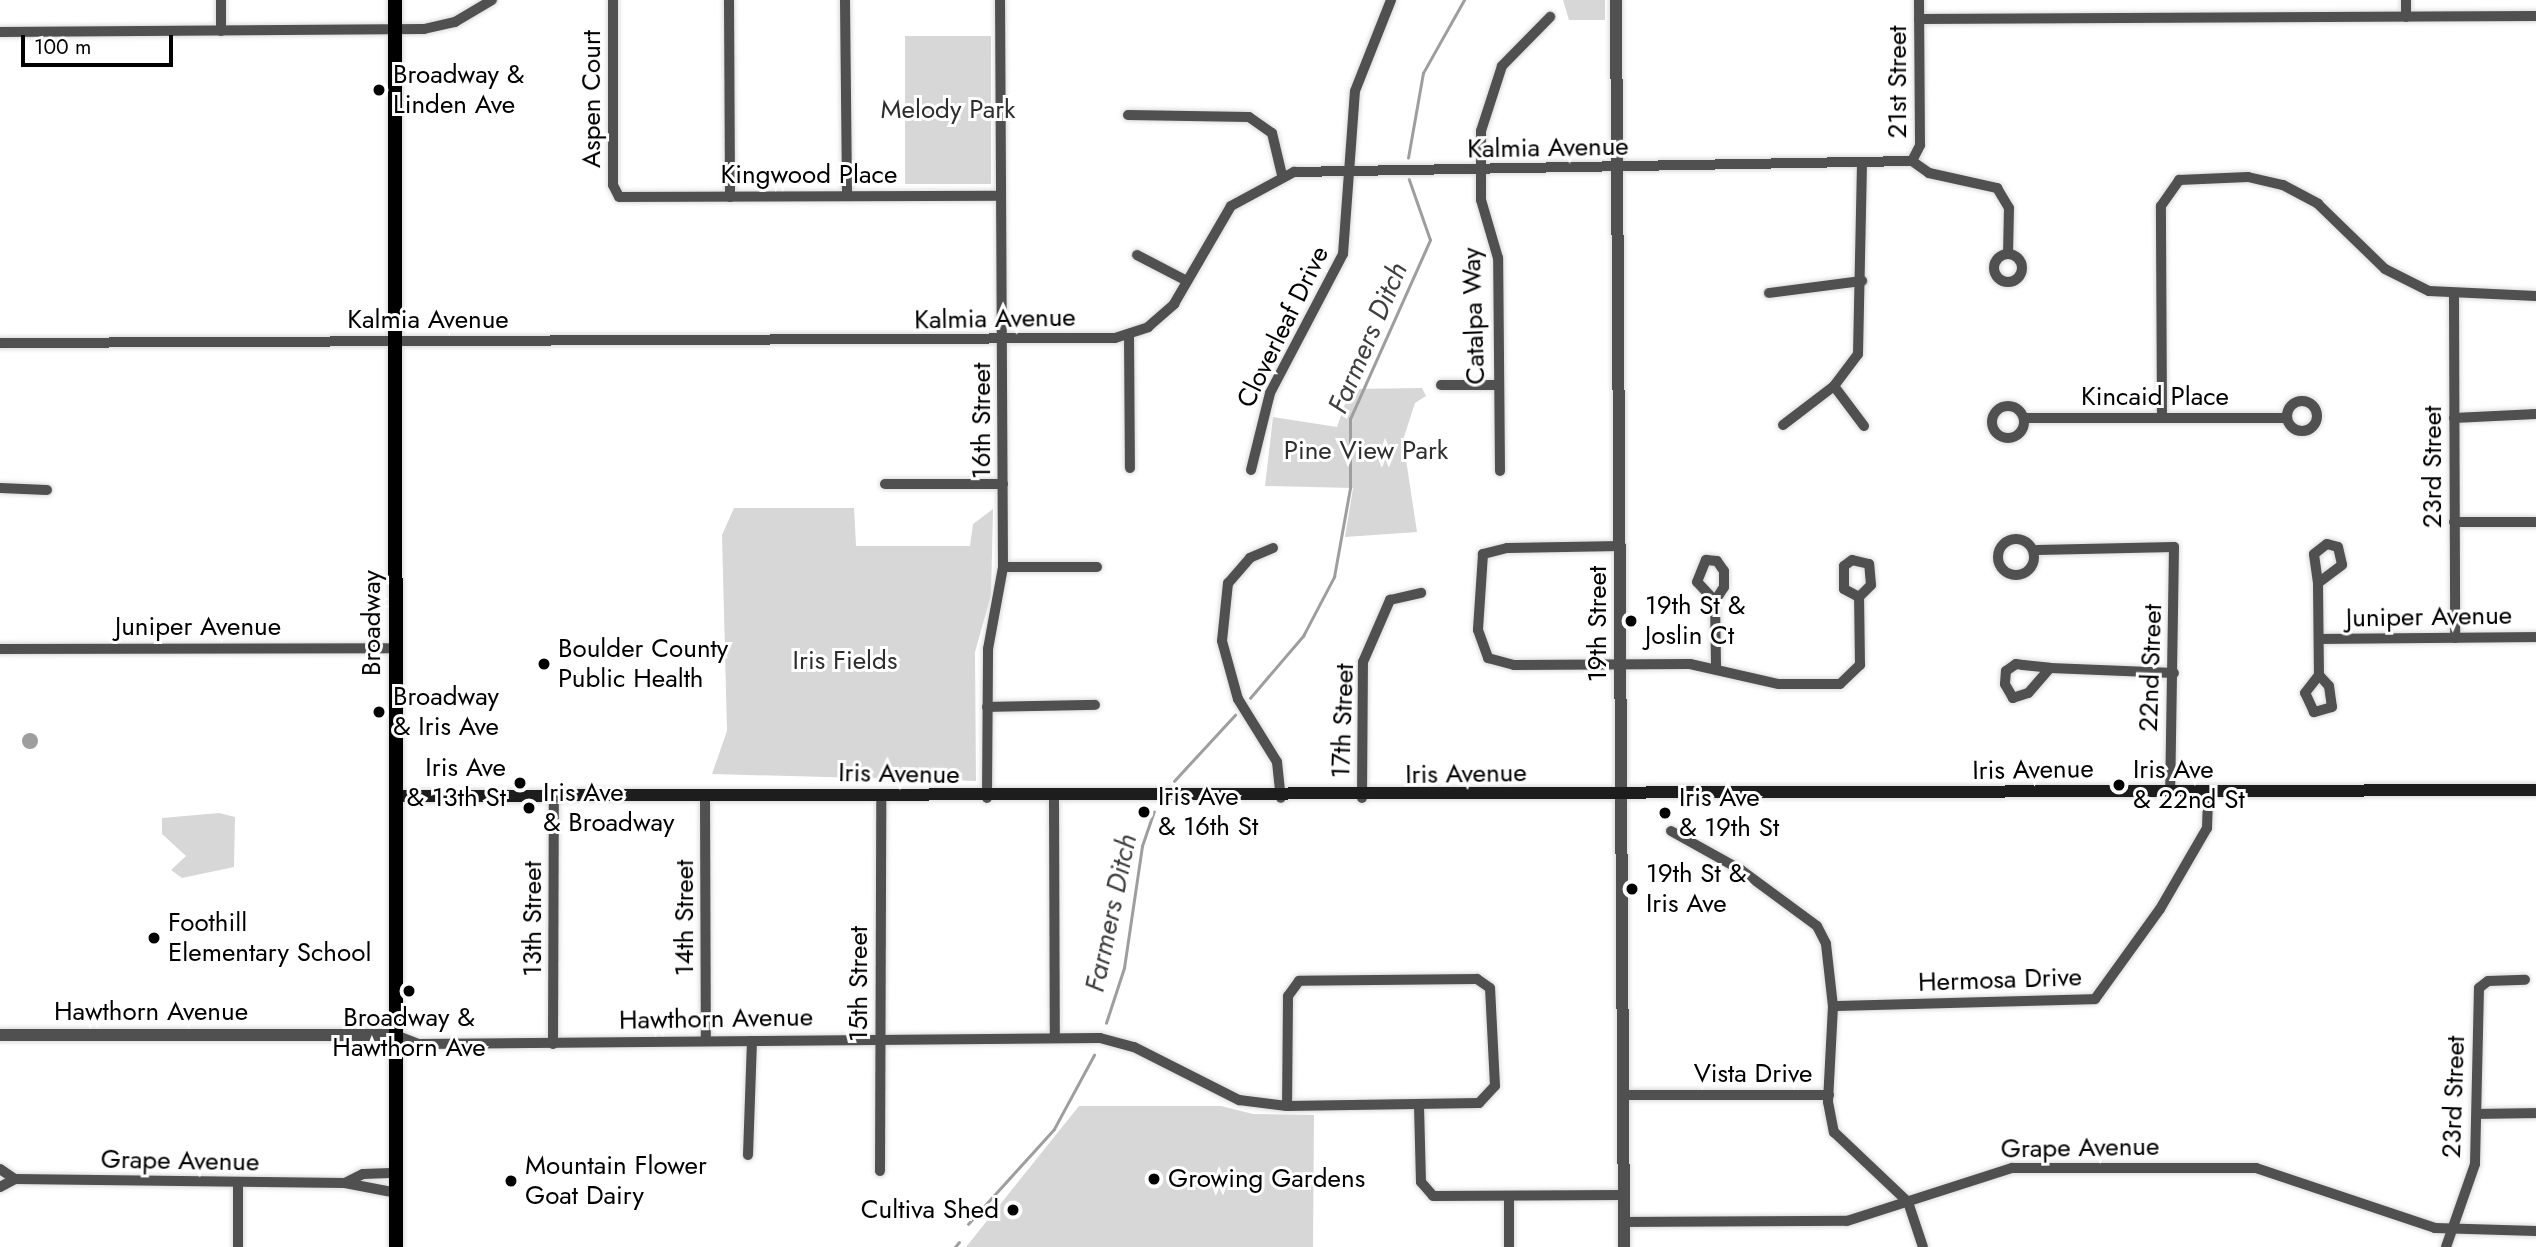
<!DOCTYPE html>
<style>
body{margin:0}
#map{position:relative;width:2536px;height:1247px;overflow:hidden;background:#fff;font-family:Jost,sans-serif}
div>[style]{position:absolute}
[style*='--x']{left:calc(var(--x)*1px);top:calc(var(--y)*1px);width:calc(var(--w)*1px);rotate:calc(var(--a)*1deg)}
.green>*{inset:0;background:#d7d7d7;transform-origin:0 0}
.water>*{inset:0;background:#9e9e9e}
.round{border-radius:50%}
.stream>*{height:2.5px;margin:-1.25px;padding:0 1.25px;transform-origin:1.25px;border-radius:1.25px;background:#9e9e9e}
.roads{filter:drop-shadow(0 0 2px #dbdbdb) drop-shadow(0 0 2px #dbdbdb)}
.minor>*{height:10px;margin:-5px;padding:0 5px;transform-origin:5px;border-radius:5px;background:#505050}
.minor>.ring{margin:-5px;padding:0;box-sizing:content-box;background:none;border:10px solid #505050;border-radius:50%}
.tertiary>*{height:12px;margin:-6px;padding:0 6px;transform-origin:6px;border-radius:6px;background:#505050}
.secondary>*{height:12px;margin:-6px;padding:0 6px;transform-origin:6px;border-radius:6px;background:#1d1d1d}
.primary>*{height:14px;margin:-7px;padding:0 7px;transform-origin:7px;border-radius:7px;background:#000}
.dots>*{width:19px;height:19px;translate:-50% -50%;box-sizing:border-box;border:4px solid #fff;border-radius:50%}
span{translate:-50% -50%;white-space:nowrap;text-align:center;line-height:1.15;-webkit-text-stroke:6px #fff;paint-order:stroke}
.poi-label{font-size:26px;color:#000}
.left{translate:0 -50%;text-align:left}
.right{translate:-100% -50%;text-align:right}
.street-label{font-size:26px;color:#000}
.park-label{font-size:26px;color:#2e2e2e}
.water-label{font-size:28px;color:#3f3f3f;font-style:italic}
.scale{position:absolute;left:21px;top:35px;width:152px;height:32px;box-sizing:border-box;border:4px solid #000;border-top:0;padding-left:9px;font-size:21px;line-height:24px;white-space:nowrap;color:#000;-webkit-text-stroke:5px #fff;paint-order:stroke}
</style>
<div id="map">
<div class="green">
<i style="clip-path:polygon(1563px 0,1605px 0,1605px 20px,1569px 20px)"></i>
<i style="left:905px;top:36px;width:86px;height:148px"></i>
<i style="clip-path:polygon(1422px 388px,1426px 396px,1415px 403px,1403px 440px,1417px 532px,1345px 537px,1353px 488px,1265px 486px,1273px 417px,1337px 427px,1350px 389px)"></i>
<i style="clip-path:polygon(734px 508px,854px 508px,856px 546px,970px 546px,973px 524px,993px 509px,991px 595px,975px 652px,976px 781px,712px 774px,727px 731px,722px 535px)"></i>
<i style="clip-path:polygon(219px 813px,235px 817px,234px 867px,182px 878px,171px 870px,186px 856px,162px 834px,162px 818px)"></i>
<i style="clip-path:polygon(1079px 1106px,1221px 1106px,1253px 1114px,1314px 1115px,1313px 1247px,966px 1247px)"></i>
</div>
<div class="water">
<i class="round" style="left:22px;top:733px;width:16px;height:16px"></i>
</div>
<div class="stream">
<i style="--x:1408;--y:158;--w:86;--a:-80"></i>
<i style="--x:1423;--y:73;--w:84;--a:-60.7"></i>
<i style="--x:1250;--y:698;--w:82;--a:-49.5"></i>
<i style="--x:1303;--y:636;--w:67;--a:-62.3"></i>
<i style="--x:1334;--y:577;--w:90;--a:-79.8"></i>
<i style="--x:1350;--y:488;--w:69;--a:-90"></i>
<i style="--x:1350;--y:419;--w:196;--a:-65.9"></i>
<i style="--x:1430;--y:240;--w:64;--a:-109.3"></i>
<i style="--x:1174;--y:781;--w:90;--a:-47.3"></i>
<i style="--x:1106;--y:1023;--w:58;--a:-71.9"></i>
<i style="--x:1124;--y:968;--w:123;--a:-81.6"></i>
<i style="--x:1142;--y:846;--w:36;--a:-71"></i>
<i style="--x:968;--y:1224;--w:128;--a:-47.8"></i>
<i style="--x:1054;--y:1129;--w:84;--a:-61.6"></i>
<i style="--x:955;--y:1247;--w:6;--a:-51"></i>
</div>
<div class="roads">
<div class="minor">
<i style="--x:613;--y:0;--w:185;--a:90"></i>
<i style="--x:613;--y:185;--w:13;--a:63"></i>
<i style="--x:619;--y:197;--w:381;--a:-0.2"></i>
<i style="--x:729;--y:0;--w:197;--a:89.7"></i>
<i style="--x:845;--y:0;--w:196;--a:89.4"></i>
<i style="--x:2406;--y:0;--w:17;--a:90"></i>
<i style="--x:1919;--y:19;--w:617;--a:-0.28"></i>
<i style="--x:221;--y:31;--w:31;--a:-90"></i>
<i style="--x:0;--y:32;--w:424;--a:-0.4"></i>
<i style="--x:424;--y:29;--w:32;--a:-13"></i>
<i style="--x:455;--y:22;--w:43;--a:-30.7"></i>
<i style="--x:1128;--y:115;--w:121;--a:0.9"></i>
<i style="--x:1249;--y:117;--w:28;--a:35"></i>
<i style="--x:1272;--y:133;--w:43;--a:76.6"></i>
<i style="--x:1912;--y:161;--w:18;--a:-63"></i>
<i style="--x:1920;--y:145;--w:145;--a:-90.4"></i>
<i style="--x:1912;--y:161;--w:21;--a:35"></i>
<i style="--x:1929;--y:173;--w:70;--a:12.4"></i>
<i style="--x:1997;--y:188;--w:23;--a:59"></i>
<i style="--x:2009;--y:208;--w:46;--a:91.2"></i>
<i class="ring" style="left:1994px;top:254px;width:18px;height:18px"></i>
<i style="--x:1137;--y:255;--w:56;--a:27.5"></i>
<i style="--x:1769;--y:293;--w:94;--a:-7.4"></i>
<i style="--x:2454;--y:295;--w:343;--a:89.8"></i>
<i style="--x:1129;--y:335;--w:133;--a:89.6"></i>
<i style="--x:0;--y:343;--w:1115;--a:-0.26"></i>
<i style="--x:1115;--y:338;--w:35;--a:-18"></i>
<i style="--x:1148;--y:327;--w:35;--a:-41"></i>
<i style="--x:1174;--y:304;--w:113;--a:-59.8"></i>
<i style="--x:1231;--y:206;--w:72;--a:-28.4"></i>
<i style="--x:1294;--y:172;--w:618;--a:-1.02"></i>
<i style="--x:1441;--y:385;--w:57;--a:0"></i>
<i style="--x:1834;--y:386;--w:50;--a:53.1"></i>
<i class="ring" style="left:2287px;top:401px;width:20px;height:20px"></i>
<i class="ring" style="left:1992px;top:406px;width:22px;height:22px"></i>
<i style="--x:2024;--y:418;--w:263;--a:0"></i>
<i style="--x:2162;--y:418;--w:212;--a:-90.3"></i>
<i style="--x:2161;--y:206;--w:32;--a:-55"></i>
<i style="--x:2179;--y:180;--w:69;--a:-2.5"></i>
<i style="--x:2248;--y:177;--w:36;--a:13"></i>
<i style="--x:2283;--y:185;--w:40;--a:28"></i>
<i style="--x:2318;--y:204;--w:93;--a:44.1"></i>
<i style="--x:2385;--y:269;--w:49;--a:26.6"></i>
<i style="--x:2429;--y:291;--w:107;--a:2.7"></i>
<i style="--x:2454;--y:418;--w:82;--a:-2.8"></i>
<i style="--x:1783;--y:425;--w:64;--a:-37.4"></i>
<i style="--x:1834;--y:386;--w:40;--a:-53"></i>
<i style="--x:1858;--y:354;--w:189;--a:-88.8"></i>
<i style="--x:1251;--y:470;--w:79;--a:-76.1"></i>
<i style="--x:1270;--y:393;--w:157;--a:-62.3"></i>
<i style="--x:1343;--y:254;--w:163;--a:-85.8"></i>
<i style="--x:1355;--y:91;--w:98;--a:-68.4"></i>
<i style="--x:1500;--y:471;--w:213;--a:-90.5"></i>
<i style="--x:1498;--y:258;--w:60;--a:-106.3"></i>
<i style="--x:1481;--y:200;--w:69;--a:-90"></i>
<i style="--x:1481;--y:131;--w:68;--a:-72.1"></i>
<i style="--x:1502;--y:66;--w:69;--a:-45.6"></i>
<i style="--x:885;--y:484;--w:118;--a:0"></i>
<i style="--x:0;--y:488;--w:47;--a:2.4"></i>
<i style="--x:2454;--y:522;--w:82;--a:0"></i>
<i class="ring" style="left:1998px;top:539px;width:26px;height:26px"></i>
<i style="--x:2327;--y:544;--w:11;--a:15"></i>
<i style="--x:2338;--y:547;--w:18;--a:77"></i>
<i style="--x:2342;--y:565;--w:30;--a:143"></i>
<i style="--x:2318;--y:583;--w:29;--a:-98"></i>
<i style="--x:2314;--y:554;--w:16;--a:-38"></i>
<i style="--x:1621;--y:546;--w:114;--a:179"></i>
<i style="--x:1507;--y:548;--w:25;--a:166"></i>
<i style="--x:1483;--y:554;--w:76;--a:93.8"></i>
<i style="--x:1478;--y:630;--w:30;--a:70"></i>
<i style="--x:1488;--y:658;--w:27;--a:15"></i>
<i style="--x:1514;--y:665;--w:176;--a:-0.3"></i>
<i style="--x:1690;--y:664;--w:91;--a:12.7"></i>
<i style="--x:1779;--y:684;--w:61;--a:0"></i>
<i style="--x:1840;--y:684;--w:28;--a:-44"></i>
<i style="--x:1860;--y:665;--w:68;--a:-90.8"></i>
<i style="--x:1859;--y:597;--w:17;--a:-45"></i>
<i style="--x:1871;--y:585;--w:21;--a:-95"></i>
<i style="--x:1869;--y:564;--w:17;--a:-167"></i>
<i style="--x:1852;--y:560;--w:10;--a:143"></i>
<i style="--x:1844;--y:566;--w:23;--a:90"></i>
<i style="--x:1844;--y:589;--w:17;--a:28"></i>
<i style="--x:1273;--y:548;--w:25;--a:157"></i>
<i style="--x:1250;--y:558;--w:33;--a:131"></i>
<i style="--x:1228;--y:583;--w:58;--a:95.9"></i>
<i style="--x:1222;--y:641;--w:60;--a:74.6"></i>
<i style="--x:1238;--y:699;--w:74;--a:58.2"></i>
<i style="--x:1277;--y:762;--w:36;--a:84"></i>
<i style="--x:2037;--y:550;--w:137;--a:-1.3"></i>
<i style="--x:2174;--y:547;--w:244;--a:90.9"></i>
<i style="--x:1003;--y:567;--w:94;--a:0"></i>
<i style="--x:2318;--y:583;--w:92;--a:89.4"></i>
<i style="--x:1715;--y:601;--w:26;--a:-133"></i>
<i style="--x:1697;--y:582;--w:24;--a:-68"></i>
<i style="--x:1706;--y:560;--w:11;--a:5"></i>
<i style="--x:1717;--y:561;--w:12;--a:55"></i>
<i style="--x:1724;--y:571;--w:16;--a:90"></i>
<i style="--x:1724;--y:587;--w:17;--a:123"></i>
<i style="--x:1715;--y:601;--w:66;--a:89.1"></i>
<i style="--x:2322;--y:639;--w:214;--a:-0.5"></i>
<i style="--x:0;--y:649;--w:396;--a:-0.1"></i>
<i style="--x:2016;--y:664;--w:7;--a:8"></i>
<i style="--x:2023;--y:665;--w:27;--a:6"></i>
<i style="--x:2050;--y:668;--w:33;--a:131"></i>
<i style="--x:2028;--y:693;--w:16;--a:162"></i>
<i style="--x:2013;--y:698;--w:16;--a:-120"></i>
<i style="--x:2005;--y:684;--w:13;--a:-86"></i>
<i style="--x:2006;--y:671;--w:12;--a:-35"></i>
<i style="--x:2050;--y:668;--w:124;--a:2.3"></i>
<i style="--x:2319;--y:675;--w:15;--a:48"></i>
<i style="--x:2329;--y:686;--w:21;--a:82"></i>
<i style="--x:2332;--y:707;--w:19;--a:164"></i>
<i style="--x:2314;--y:712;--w:21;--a:-115"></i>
<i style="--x:2305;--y:693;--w:23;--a:-52"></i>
<i style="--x:987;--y:707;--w:108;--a:-1.1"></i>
<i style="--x:705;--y:795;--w:246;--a:89.8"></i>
<i style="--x:987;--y:798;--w:149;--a:-89.6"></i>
<i style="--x:988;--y:649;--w:83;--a:-79.6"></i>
<i style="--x:1003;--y:567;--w:567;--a:-90.3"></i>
<i style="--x:1362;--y:798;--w:136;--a:-89.6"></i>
<i style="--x:1363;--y:662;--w:68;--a:-66.5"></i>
<i style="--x:1390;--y:600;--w:32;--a:-13"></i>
<i style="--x:1054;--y:799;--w:239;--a:89.8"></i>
<i style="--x:1671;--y:831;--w:80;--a:29.1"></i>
<i style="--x:1741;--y:870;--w:94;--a:36.4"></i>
<i style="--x:1817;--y:926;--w:20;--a:63"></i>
<i style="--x:1826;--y:944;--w:62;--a:83.6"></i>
<i style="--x:1833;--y:1006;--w:96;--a:93"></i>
<i style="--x:1828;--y:1102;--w:31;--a:79"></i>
<i style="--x:1834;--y:1132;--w:102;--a:43.4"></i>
<i style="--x:1908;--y:1202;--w:47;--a:71.6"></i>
<i style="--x:1833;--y:1006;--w:262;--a:-1.5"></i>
<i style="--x:2095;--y:999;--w:111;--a:-54.2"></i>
<i style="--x:2160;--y:909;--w:94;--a:-59.9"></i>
<i style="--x:2207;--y:828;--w:37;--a:-88"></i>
<i style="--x:395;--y:1035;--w:25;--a:21"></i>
<i style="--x:418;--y:1044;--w:682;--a:-0.5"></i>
<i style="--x:1100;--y:1038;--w:35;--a:15"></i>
<i style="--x:1134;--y:1047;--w:118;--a:26.8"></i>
<i style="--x:1239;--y:1100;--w:48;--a:7.1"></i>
<i style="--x:1287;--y:1106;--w:192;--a:-0.9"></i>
<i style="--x:1479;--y:1103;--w:23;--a:-47"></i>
<i style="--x:1495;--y:1086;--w:98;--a:-92.9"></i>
<i style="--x:1490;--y:988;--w:16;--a:-145"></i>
<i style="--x:1477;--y:979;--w:178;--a:179.4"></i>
<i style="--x:1299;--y:981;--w:19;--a:126"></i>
<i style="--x:1288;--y:996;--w:110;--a:90.5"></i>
<i style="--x:553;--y:1044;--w:248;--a:-89.8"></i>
<i style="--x:1623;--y:1095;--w:206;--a:0"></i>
<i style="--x:1419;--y:1106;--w:76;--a:88.5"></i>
<i style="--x:1421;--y:1182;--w:18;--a:49"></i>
<i style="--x:1433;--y:1196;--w:190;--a:-0.3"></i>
<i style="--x:2478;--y:1114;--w:58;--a:-1"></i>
<i style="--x:748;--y:1155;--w:114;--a:-88"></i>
<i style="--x:0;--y:1169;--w:18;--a:34"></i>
<i style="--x:880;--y:1171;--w:375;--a:-89.8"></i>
<i style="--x:238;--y:1183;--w:64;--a:90"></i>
<i style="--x:345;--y:1183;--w:20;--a:-27"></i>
<i style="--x:363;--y:1174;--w:34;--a:-2"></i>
<i style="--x:0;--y:1187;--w:17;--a:-28"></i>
<i style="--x:15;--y:1179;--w:330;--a:0.7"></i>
<i style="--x:345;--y:1183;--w:53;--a:10.9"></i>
<i style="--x:1624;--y:1222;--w:223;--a:-0.3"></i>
<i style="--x:1847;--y:1221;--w:173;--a:-17.8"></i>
<i style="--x:2012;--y:1168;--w:244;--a:0"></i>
<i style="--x:2256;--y:1168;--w:189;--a:18.5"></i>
<i style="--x:2435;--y:1228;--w:101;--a:1.7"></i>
<i style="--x:1509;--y:1247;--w:50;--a:-90"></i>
<i style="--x:2446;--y:1247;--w:88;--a:-70.7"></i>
<i style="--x:2475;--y:1164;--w:176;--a:-88.7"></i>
<i style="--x:2479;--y:988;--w:11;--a:-38"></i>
<i style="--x:2488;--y:981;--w:37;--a:-2"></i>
</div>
<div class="tertiary">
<i style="--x:1616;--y:0;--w:1247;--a:89.63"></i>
<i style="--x:0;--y:1035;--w:395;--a:0"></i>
</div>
<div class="secondary">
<i style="--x:396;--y:796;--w:2140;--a:-0.16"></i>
</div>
<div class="primary">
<i style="--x:395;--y:0;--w:1247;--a:89.95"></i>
</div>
</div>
<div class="dots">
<i style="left:379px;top:90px;background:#000"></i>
<i style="left:1631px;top:621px;background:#000"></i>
<i style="left:544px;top:664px;background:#000"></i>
<i style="left:379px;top:712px;background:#000"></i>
<i style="left:520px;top:783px;background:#000"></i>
<i style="left:2119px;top:785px;background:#000"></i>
<i style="left:529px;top:808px;background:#000"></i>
<i style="left:1144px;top:812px;background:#000"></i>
<i style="left:1665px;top:813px;background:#000"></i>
<i style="left:1632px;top:889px;background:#000"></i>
<i style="left:154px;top:938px;background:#000"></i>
<i style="left:409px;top:991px;background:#000"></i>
<i style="left:1154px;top:1179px;background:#000"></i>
<i style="left:511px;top:1181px;background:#000"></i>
<i style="left:1013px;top:1210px;background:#000"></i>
</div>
<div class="poi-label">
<span class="left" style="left:393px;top:90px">Broadway &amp;<br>Linden Ave</span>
<span class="left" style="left:1645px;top:621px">19th St &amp;<br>Joslin Ct</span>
<span class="left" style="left:558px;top:664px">Boulder County<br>Public Health</span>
<span class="left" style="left:393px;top:712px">Broadway<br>&amp; Iris Ave</span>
<span class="right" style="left:506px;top:783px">Iris Ave<br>&amp; 13th St</span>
<span class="left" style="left:2133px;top:785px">Iris Ave<br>&amp; 22nd St</span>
<span class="left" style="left:543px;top:808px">Iris Ave<br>&amp; Broadway</span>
<span class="left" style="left:1158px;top:812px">Iris Ave<br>&amp; 16th St</span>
<span class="left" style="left:1679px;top:813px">Iris Ave<br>&amp; 19th St</span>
<span class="left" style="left:1646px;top:889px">19th St &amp;<br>Iris Ave</span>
<span class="left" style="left:168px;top:938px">Foothill<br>Elementary School</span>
<span style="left:409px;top:1033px">Broadway &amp;<br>Hawthorn Ave</span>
<span class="left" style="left:525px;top:1181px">Mountain Flower<br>Goat Dairy</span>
<span class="left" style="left:1168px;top:1179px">Growing Gardens</span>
<span class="right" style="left:999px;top:1210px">Cultiva Shed</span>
</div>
<div class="street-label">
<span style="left:1898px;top:82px;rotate:-90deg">21st Street</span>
<span style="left:592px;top:99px;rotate:-90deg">Aspen Court</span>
<span style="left:1548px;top:148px;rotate:-1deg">Kalmia Avenue</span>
<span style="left:809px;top:175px">Kingwood Place</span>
<span style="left:1474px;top:316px;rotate:-92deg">Catalpa Way</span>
<span style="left:995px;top:319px;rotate:-1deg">Kalmia Avenue</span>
<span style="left:428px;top:320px">Kalmia Avenue</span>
<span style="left:1283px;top:327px;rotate:-64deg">Cloverleaf Drive</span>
<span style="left:2155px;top:397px">Kincaid Place</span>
<span style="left:982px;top:421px;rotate:-90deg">16th Street</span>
<span style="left:2433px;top:467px;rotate:-90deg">23rd Street</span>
<span style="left:2429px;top:617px;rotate:-1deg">Juniper Avenue</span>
<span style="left:372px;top:623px;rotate:-90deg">Broadway</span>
<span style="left:1598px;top:624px;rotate:-90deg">19th Street</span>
<span style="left:198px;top:627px">Juniper Avenue</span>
<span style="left:2151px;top:668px;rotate:-88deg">22nd Street</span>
<span style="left:1343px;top:721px;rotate:-88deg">17th Street</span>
<span style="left:2033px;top:770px;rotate:-1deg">Iris Avenue</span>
<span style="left:899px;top:774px;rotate:1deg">Iris Avenue</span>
<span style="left:1466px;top:774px;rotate:-1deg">Iris Avenue</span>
<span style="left:685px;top:918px;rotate:-90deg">14th Street</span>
<span style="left:533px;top:919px;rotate:-90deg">13th Street</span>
<span style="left:2000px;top:980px;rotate:-2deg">Hermosa Drive</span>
<span style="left:859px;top:984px;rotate:-90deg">15th Street</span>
<span style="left:151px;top:1012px">Hawthorn Avenue</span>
<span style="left:716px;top:1019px;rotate:-1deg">Hawthorn Avenue</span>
<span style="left:1753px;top:1074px">Vista Drive</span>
<span style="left:2454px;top:1097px;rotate:-88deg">23rd Street</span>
<span style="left:2080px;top:1148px;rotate:-1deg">Grape Avenue</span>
<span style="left:180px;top:1161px;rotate:1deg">Grape Avenue</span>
</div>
<div class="park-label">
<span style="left:948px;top:110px">Melody Park</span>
<span style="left:1366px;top:451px">Pine View Park</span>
<span style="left:845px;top:661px">Iris Fields</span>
</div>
<div class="water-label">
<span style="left:1368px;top:338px;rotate:-67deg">Farmers Ditch</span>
<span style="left:1111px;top:913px;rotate:-78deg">Farmers Ditch</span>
</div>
<div class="scale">100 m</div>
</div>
